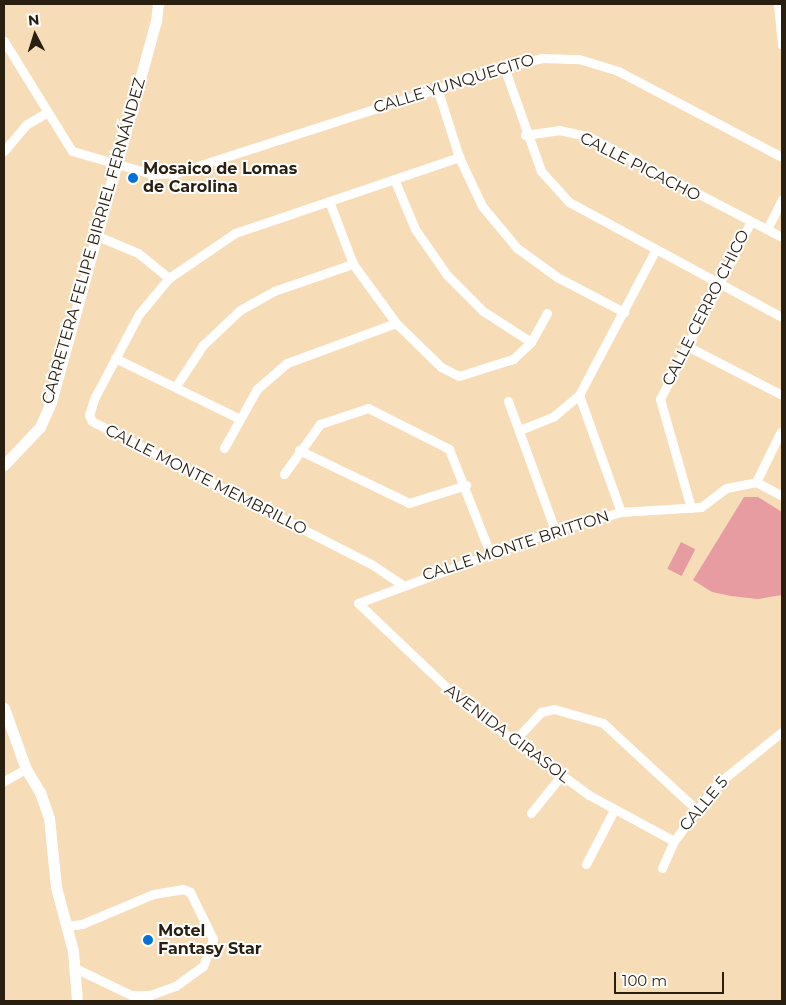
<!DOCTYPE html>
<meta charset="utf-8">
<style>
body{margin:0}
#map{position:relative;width:786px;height:1005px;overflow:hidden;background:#f7dcb8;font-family:Montserrat,sans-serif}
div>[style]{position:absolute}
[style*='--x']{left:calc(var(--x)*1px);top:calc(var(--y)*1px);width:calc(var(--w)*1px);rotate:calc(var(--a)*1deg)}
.green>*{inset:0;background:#e79ca2;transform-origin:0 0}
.minor>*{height:9px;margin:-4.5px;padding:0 4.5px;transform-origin:4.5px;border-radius:4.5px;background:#fff}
.tertiary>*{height:11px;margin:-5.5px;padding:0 5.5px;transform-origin:5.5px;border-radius:5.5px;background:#fff}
.dots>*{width:14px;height:14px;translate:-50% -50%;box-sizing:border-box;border:2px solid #fff;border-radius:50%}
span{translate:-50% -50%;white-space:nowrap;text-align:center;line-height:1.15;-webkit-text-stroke:4px #fff;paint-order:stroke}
.street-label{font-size:16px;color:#291f11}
.poi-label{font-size:16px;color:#291f11;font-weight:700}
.left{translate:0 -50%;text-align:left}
.frame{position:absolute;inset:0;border:5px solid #291f11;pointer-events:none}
.north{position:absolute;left:10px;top:10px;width:50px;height:50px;-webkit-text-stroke:4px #fff;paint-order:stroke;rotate:355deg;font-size:14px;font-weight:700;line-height:20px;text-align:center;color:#291f11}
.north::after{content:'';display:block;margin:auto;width:18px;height:22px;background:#291f11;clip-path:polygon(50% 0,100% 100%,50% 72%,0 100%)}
.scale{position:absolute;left:614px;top:972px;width:110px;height:22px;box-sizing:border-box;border:2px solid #291f11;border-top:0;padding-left:6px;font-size:15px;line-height:18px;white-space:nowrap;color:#291f11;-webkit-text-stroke:4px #fff;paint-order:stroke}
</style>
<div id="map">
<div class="green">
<i style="clip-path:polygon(744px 497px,758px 497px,782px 512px,782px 595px,758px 599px,731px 596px,712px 592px,693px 580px)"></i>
<i style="left:681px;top:542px;width:16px;height:30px;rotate:27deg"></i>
</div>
<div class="minor">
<i style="--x:778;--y:4;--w:41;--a:84.4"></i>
<i style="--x:4;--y:41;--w:129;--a:58.3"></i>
<i style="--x:72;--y:151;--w:83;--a:16"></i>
<i style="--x:152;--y:174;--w:24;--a:-2"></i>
<i style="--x:176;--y:173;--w:345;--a:-17.9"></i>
<i style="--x:504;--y:67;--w:39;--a:-13"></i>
<i style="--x:542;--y:58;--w:37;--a:2"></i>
<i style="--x:579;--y:59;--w:41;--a:17.1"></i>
<i style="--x:618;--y:71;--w:185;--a:27.7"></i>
<i style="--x:504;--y:67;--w:110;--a:70.4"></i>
<i style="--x:541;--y:171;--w:42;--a:47.9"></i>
<i style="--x:569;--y:202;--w:242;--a:28.4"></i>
<i style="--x:437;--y:88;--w:72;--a:72.3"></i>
<i style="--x:459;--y:157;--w:54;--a:64.9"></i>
<i style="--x:482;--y:206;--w:55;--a:50.2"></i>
<i style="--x:517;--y:248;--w:49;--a:35.9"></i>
<i style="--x:557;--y:277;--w:76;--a:27.6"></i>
<i style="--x:525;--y:135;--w:34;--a:-8"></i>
<i style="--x:559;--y:130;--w:29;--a:12"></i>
<i style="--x:587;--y:136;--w:220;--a:27.4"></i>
<i style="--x:4;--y:151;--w:35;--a:-50"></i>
<i style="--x:27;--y:124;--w:22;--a:-30"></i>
<i style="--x:394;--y:179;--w:54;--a:67.2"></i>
<i style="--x:415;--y:229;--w:56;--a:55.2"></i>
<i style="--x:447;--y:275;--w:51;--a:45"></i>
<i style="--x:483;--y:311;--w:57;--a:32.9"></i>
<i style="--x:329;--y:201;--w:67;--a:69.1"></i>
<i style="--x:353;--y:264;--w:73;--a:53.9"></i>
<i style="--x:396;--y:323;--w:63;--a:44.4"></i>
<i style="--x:441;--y:367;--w:20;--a:27"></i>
<i style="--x:459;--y:376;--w:57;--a:-17.5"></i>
<i style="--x:513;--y:359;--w:25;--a:-43"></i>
<i style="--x:531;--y:342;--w:33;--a:-61"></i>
<i style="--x:767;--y:229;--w:33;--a:-63"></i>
<i style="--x:95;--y:235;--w:47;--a:22.7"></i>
<i style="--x:138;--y:253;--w:40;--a:39"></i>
<i style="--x:687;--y:346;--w:107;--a:27.3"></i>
<i style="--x:115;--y:358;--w:137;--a:26"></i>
<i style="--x:176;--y:386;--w:49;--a:-56.6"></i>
<i style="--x:203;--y:345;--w:51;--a:-43.4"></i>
<i style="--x:240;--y:310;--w:39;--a:-29"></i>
<i style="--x:274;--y:291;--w:83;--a:-18.9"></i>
<i style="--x:579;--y:395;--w:124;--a:70.3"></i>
<i style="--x:508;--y:401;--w:137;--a:70"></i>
<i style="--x:520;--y:430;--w:37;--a:-22"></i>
<i style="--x:554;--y:416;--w:33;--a:-40"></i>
<i style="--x:579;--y:395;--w:163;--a:-62.2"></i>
<i style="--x:224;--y:448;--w:68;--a:-60.8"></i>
<i style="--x:257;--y:389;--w:40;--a:-41"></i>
<i style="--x:287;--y:363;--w:116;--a:-20.2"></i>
<i style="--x:299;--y:450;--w:122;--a:25.7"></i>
<i style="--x:409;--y:503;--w:60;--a:-17.5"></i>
<i style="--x:284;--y:474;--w:62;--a:-54.2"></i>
<i style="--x:320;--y:424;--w:51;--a:-18.4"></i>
<i style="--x:368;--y:408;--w:91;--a:26.8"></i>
<i style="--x:449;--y:449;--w:112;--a:68.5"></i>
<i style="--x:756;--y:482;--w:55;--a:-63.9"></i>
<i style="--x:691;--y:508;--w:113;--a:-105.9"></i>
<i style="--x:660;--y:399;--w:198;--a:-62.9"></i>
<i style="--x:401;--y:584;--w:36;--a:-146"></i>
<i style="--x:371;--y:564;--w:314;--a:-152.9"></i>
<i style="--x:92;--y:421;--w:7;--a:-117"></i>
<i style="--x:89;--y:415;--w:19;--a:-72"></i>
<i style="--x:95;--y:397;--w:94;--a:-62.1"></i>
<i style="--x:139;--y:314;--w:47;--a:-50.2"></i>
<i style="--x:169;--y:278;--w:80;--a:-34.3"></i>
<i style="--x:235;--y:233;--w:237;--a:-18.7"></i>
<i style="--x:515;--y:740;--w:38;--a:-47"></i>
<i style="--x:541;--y:712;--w:13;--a:-13"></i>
<i style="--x:554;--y:709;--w:51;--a:15.9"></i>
<i style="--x:603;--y:723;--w:128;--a:42.8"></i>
<i style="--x:4;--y:781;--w:25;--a:-29"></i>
<i style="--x:531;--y:813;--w:48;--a:-51"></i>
<i style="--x:674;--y:841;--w:97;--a:-151.6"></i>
<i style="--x:589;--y:795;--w:156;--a:-143.9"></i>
<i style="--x:463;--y:703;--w:145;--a:-136.4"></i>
<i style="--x:358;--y:603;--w:210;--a:-20.3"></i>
<i style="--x:555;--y:530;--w:68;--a:-15.3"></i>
<i style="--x:621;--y:512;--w:80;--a:-3.6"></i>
<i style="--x:701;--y:507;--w:31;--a:-37"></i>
<i style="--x:726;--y:488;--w:31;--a:-11"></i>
<i style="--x:756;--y:482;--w:30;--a:28"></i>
<i style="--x:586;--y:864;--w:61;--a:-62.6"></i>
<i style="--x:662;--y:868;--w:30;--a:-66"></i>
<i style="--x:674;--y:841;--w:71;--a:-53"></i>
<i style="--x:717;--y:784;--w:83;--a:-38.7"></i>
<i style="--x:66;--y:926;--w:16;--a:-7"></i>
<i style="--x:82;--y:924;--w:77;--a:-22.9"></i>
<i style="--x:153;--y:894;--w:30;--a:-9"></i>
<i style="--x:183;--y:889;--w:8;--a:23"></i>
<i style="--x:190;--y:892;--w:52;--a:63.9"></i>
<i style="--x:213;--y:939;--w:29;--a:110"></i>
<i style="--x:203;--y:966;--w:34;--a:144"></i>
<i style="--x:175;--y:986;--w:27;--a:160"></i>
<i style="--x:150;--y:995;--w:19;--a:180"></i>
<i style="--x:131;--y:995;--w:62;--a:-154.3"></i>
</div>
<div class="tertiary">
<i style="--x:4;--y:465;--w:52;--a:-46.5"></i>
<i style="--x:40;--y:427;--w:27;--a:-66"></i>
<i style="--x:51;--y:402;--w:394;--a:-74.6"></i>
<i style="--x:156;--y:22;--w:18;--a:-84"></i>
<i style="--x:4;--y:708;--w:65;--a:70.2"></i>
<i style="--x:26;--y:769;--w:27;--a:59"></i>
<i style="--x:40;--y:792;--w:28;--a:71"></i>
<i style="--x:49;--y:818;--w:69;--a:84.2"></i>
<i style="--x:56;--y:887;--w:66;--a:75.1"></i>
<i style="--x:73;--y:951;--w:50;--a:85.4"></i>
</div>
<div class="dots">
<i style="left:133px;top:178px;background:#0072d9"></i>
<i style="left:148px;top:940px;background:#0072d9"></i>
</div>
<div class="street-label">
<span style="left:454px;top:84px;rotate:-17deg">CALLE YUNQUECITO</span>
<span style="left:640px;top:167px;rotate:27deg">CALLE PICACHO</span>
<span style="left:94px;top:241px;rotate:-74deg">CARRETERA FELIPE BIRRIEL FERNÁNDEZ</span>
<span style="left:706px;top:308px;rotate:-63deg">CALLE CERRO CHICO</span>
<span style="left:206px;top:480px;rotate:27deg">CALLE MONTE MEMBRILLO</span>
<span style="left:516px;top:546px;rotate:-18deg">CALLE MONTE BRITTON</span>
<span style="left:507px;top:734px;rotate:37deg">AVENIDA GIRASOL</span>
<span style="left:704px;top:804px;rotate:-50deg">CALLE 5</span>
</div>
<div class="poi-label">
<span class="left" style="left:143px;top:178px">Mosaico de Lomas<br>de Carolina</span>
<span class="left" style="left:158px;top:940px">Motel<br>Fantasy Star</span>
</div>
<div class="frame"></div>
<div class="north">N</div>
<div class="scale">100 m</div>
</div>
